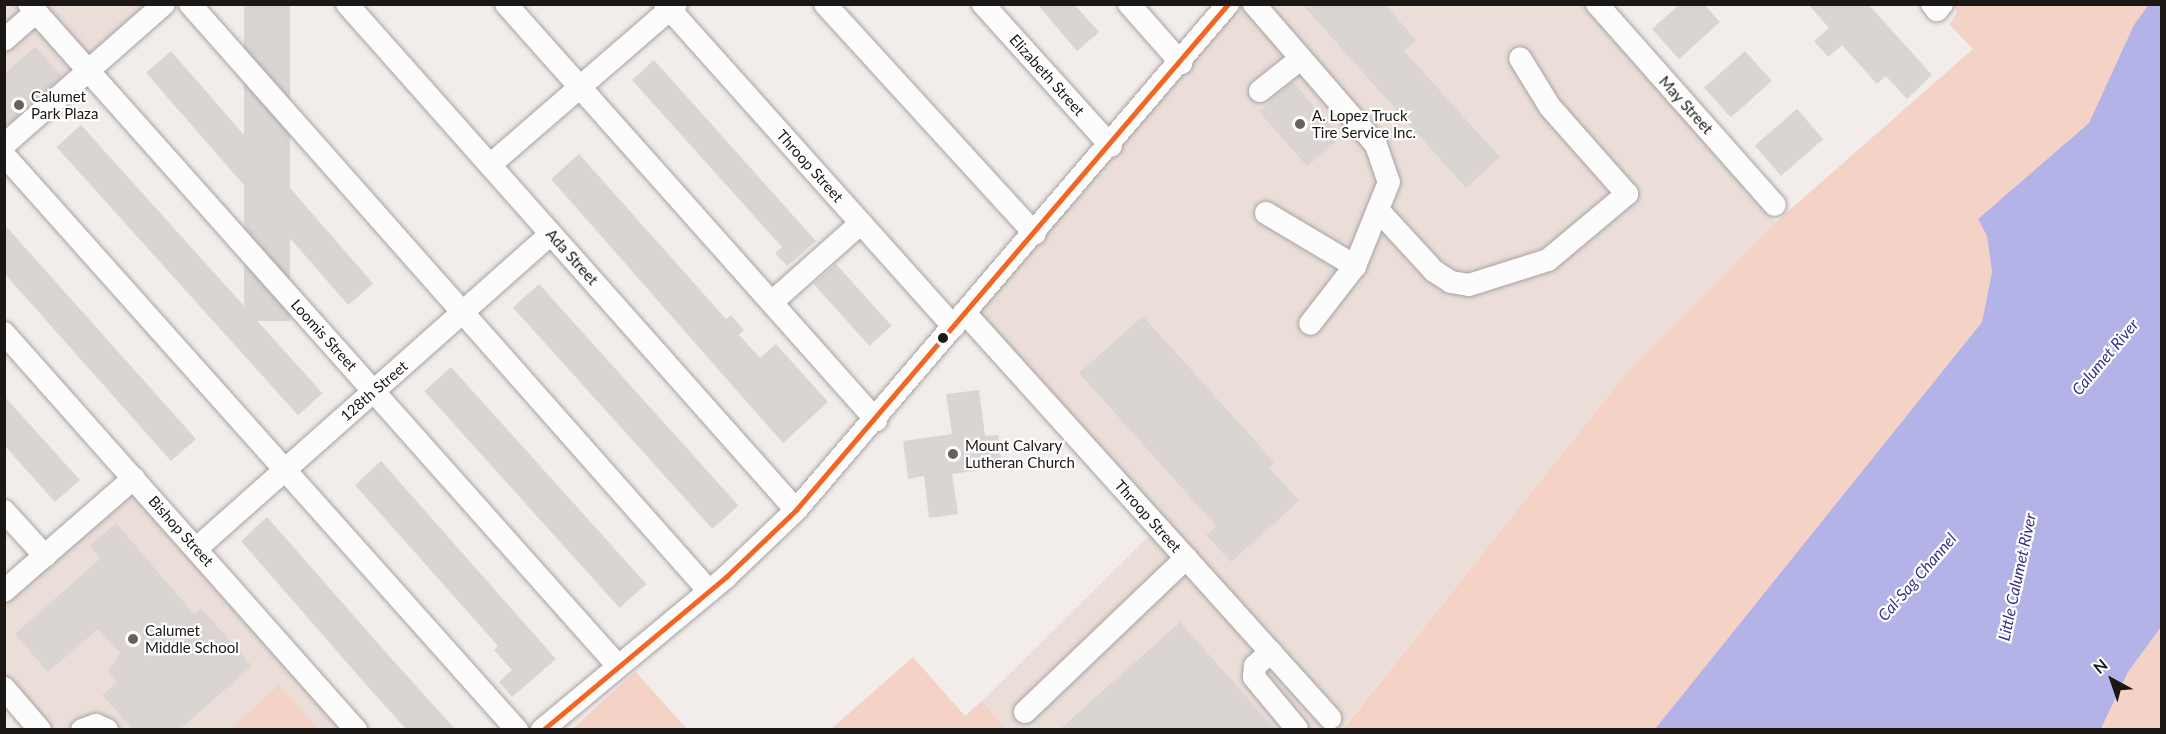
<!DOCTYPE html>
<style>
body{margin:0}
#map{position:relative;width:2166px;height:734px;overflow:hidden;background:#f2ecea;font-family:Lato,sans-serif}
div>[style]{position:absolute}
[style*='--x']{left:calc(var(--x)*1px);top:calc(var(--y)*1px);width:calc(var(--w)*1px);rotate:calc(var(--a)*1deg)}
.built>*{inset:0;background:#ebded9}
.green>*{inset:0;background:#f4d3c6}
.water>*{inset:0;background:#b3b3e8}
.building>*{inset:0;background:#dad5d3;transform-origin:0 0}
.roads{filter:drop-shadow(0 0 2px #a7a3a1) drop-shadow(0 0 2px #a7a3a1)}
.minor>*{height:22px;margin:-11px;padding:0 11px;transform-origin:11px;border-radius:11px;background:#fdfcfc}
.bus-1>*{height:4.5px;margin:-2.25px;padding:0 2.25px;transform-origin:2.25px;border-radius:2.25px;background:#f26522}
.dots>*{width:16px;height:16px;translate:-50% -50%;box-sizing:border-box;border:3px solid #fff;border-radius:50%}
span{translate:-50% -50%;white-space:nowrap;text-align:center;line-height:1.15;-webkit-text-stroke:4.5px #fff;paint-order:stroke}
.street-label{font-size:15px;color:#1b1715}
.poi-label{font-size:15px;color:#1b1715}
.left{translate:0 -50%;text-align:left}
.water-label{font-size:16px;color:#393088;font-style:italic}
.frame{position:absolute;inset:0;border:6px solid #1b1715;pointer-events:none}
.north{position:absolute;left:2082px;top:650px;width:60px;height:60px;-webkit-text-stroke:4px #fff;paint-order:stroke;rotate:320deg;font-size:16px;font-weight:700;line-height:24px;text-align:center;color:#1b1715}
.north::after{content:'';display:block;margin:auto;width:21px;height:27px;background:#1b1715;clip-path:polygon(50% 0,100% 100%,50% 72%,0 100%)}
</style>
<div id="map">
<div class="built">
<i style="clip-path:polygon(5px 5px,167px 5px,5px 148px)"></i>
<i style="clip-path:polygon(1226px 5px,1584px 5px,1776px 222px,1627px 372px,1342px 729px,1006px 729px,982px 701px,1160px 525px,970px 308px)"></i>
<i style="clip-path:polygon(126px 497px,138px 500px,342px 729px,53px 729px,5px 675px,4px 602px)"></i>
</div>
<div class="green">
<i style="clip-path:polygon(1955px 5px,2149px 5px,2089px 123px,1978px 219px,1987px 236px,1992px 272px,1982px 322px,1655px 729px,1342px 730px,1627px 372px,1776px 222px,1973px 49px,1949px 24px,1957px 14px)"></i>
<i style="clip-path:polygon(2161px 627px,2161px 729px,2101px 730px,2128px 672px)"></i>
<i style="clip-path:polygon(913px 657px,965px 716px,982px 701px,1006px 729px,831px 729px)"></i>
<i style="clip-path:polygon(635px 671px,687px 729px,572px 729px,635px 672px)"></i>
<i style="clip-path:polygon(279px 685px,319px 729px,230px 729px)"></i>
</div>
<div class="water">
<i style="clip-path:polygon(2149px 4px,2162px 5px,2161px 627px,2128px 672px,2101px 729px,1655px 729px,1982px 322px,1992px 272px,1987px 236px,1978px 219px,2089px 123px,2134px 25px)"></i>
</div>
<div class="building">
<i style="left:244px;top:4px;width:46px;height:317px"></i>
<i style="clip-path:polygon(1037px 4px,1074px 4px,1099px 32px,1077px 51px)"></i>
<i style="clip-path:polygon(1302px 4px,1385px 4px,1416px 40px,1404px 51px,1500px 157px,1466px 188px)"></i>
<i style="clip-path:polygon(1680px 4px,1704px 4px,1720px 22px,1679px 59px,1652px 29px)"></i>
<i style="clip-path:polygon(1808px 4px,1868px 4px,1932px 75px,1907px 99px,1886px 76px,1877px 84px,1842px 45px,1828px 57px,1814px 41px,1829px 28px)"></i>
<i style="clip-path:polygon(35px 47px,62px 76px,4px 127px,4px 74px)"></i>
<i style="left:171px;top:51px;width:308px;height:33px;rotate:49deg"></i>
<i style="left:1745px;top:51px;width:40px;height:55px;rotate:48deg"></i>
<i style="clip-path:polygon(654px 60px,816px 241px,787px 266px,775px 253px,782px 247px,632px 80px)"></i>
<i style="left:1293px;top:82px;width:73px;height:45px;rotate:49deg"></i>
<i style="left:1797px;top:109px;width:40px;height:56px;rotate:49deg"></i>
<i style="left:81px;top:125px;width:361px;height:33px;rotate:48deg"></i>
<i style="clip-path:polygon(579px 154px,726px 319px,731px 315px,744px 330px,739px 335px,760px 358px,776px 344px,828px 402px,783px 443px,551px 179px)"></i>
<i style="clip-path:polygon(4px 224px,196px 439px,171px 461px,4px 273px)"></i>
<i style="left:836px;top:264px;width:83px;height:30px;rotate:48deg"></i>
<i style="left:539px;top:284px;width:298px;height:35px;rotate:48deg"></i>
<i style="clip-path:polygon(1143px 316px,1274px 462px,1269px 467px,1299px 501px,1231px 562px,1206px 535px,1216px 526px,1079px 373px)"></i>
<i style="left:451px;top:367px;width:292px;height:36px;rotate:48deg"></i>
<i style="clip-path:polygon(979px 390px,985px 436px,998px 435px,1002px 467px,952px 474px,958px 514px,929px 518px,924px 476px,908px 479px,903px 441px,952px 434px,946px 394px)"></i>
<i style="clip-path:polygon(4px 396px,80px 480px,55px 502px,5px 446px)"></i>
<i style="clip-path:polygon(381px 461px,556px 659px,512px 697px,499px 682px,512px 670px,494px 650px,498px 646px,355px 485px)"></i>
<i style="clip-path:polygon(267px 517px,390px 657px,455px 729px,406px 729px,369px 688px,241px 541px)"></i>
<i style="clip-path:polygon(116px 523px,194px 614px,201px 608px,252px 666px,180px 729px,133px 729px,102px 695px,117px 682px,108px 671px,120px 653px,98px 629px,48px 672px,15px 634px,101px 558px,89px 546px)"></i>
<i style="clip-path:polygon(1180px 622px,1275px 729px,1060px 729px)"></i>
</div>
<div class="roads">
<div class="minor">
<i style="--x:29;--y:4;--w:886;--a:48.34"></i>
<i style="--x:190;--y:4;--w:784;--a:48.52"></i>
<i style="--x:347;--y:4;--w:676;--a:48.42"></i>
<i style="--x:506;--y:4;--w:557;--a:48.35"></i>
<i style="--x:665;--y:4;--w:433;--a:48.2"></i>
<i style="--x:825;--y:4;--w:311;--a:47.6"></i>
<i style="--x:983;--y:4;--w:191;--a:48"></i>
<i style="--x:1129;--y:4;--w:79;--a:48.6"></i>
<i style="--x:1254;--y:4;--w:186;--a:49.1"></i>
<i style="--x:1376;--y:145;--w:39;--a:71"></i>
<i style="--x:1389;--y:182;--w:91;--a:112"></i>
<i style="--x:1355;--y:266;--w:73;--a:127.8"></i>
<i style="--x:1597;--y:4;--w:268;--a:48.5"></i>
<i style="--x:1932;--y:4;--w:8;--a:50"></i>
<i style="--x:1937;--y:10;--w:8;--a:-50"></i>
<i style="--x:4;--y:40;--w:43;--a:-41.2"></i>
<i style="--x:1260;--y:91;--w:50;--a:-38.5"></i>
<i style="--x:4;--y:145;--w:213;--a:-41.4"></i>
<i style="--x:4;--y:155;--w:771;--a:48.26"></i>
<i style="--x:490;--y:165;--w:246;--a:-40.9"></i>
<i style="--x:1378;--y:210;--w:83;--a:47.4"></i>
<i style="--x:1434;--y:271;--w:20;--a:33"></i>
<i style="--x:1451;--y:282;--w:18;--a:9"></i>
<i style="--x:1469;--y:285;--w:83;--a:-17.6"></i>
<i style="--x:1548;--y:260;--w:103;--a:-39.9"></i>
<i style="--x:1627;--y:194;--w:116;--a:-131.5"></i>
<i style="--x:1550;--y:107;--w:57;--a:-121.5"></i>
<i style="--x:1266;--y:213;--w:104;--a:30.8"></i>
<i style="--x:772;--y:302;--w:119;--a:-41.6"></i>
<i style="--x:966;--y:314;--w:544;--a:47.98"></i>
<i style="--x:4;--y:333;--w:531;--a:48.44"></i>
<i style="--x:4;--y:511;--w:61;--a:47.7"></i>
<i style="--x:197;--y:548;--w:473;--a:-41.6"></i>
<i style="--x:4;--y:591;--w:172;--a:-41"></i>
<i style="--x:1271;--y:652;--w:21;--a:139"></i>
<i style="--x:1255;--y:666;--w:11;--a:95"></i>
<i style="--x:1254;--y:677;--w:67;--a:50.4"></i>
<i style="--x:4;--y:688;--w:55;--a:49.4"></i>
<i style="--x:1025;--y:712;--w:223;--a:-43.7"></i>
<i style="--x:82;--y:730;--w:15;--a:-20"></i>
<i style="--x:96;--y:725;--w:12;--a:24"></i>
<i style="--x:542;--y:730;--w:239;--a:-39.7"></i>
<i style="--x:726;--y:577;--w:97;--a:-43.7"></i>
<i style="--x:796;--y:510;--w:665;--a:-49.51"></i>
</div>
</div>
<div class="bus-1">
<i style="--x:543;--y:730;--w:239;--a:-39.9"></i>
<i style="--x:726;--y:577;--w:97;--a:-43.7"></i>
<i style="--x:796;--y:510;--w:665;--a:-49.51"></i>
</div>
<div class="dots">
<i style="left:19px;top:105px;background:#666260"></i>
<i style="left:1300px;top:124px;background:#666260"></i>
<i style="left:943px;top:338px;background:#1b1715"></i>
<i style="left:953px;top:454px;background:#666260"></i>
<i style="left:133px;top:639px;background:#666260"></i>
</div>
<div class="street-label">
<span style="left:1047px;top:75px;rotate:48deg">Elizabeth Street</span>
<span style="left:1686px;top:105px;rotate:48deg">May Street</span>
<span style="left:810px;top:166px;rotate:48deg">Throop Street</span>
<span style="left:572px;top:257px;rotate:48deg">Ada Street</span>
<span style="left:324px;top:335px;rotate:48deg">Loomis Street</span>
<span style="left:374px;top:391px;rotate:-41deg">128th Street</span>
<span style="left:1148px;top:516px;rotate:48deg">Throop Street</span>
<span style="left:181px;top:531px;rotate:48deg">Bishop Street</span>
</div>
<div class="poi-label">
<span class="left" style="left:31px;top:105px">Calumet<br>Park Plaza</span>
<span class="left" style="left:1312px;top:124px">A. Lopez Truck<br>Tire Service Inc.</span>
<span class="left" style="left:965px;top:454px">Mount Calvary<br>Lutheran Church</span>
<span class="left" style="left:145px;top:639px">Calumet<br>Middle School</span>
</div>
<div class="water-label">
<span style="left:2105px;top:357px;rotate:-50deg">Calumet River</span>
<span style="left:1917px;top:577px;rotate:-49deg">Cal-Sag Channel</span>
<span style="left:2017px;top:577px;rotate:-78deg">Little Calumet River</span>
</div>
<div class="frame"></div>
<div class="north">N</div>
</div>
